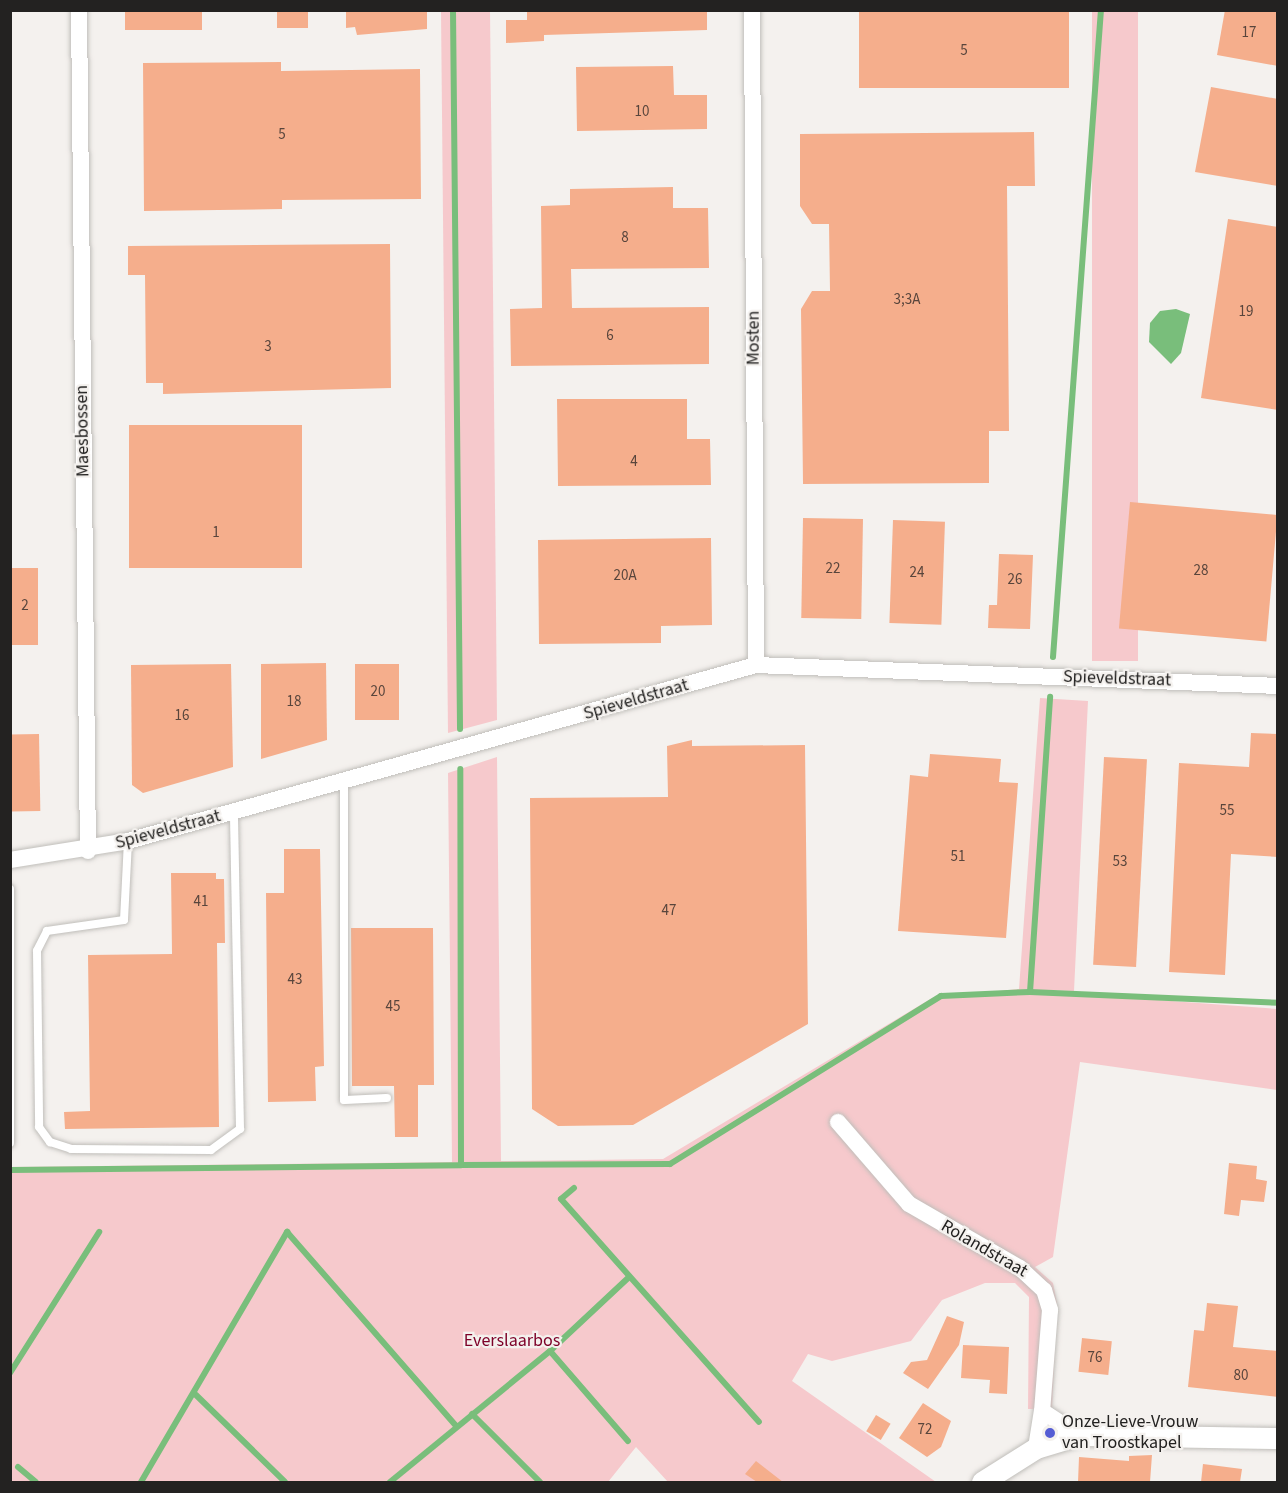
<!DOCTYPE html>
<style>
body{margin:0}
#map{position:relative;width:1288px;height:1493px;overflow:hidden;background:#f4f1ee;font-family:"Source Sans 3",sans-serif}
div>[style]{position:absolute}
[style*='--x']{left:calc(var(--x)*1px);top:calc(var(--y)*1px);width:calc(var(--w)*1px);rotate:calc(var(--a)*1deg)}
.green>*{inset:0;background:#f6c9cc;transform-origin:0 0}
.water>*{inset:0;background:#79be7b}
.stream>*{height:6px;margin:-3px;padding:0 3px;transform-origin:3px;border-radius:3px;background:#79be7b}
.building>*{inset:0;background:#f5ae8c;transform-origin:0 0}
.roads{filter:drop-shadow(0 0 2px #c0beba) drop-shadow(0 0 2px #c0beba)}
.service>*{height:8px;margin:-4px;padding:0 4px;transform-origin:4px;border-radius:4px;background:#fff}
.minor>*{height:16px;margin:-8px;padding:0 8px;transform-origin:8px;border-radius:8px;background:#fff}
.tertiary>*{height:21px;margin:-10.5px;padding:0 10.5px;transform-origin:10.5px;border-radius:10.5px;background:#fff}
.dots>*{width:16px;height:16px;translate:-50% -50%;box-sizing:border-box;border:3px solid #f4f1ee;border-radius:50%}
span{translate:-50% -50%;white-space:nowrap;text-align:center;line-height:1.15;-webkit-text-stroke:4.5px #f4f1ee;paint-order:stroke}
.number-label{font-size:15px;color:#58453c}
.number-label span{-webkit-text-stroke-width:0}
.street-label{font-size:18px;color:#232221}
.park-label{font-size:18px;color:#7d0128}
.poi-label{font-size:18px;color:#232221}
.left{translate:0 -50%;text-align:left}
.frame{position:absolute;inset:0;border:12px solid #232221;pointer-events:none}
</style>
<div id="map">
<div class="green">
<i style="clip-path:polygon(441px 11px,490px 11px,493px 290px,497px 720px,448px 733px)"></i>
<i style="left:1092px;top:11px;width:46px;height:650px"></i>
<i style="clip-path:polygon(1040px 698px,1088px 701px,1074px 991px,1024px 990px,1277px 1009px,1277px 1090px,1080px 1062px,1053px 1257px,1035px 1267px,1053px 1283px,1057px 1303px,1052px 1409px,1028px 1409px,1029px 1297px,1015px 1283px,985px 1283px,942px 1300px,911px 1341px,832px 1361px,808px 1354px,792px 1381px,936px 1482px,668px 1482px,636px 1447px,608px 1482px,11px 1482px,10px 1167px,452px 1162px,448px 773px,497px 757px,501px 1161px,663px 1159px,932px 998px,1019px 989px)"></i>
</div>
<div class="water">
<i style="clip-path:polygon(1176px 309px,1190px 314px,1181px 353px,1171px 364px,1149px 342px,1150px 323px,1160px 311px)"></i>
</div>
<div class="stream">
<i style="--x:453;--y:10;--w:719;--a:89.44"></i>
<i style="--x:1053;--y:657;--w:649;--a:-85.76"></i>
<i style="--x:1030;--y:992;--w:248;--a:2.5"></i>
<i style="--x:461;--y:1165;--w:209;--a:-0.3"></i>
<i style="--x:670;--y:1164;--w:319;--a:-31.8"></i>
<i style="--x:941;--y:996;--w:89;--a:-2.6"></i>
<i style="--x:1030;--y:992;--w:296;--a:-86.1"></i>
<i style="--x:10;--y:1170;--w:451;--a:-0.6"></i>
<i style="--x:461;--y:1165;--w:396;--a:-90.1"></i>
<i style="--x:574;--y:1188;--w:17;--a:140"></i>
<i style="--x:561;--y:1199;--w:298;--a:48.4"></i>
<i style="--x:550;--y:1351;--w:119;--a:49.1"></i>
<i style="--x:10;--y:1373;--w:167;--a:-57.7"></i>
<i style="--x:196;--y:1395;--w:124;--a:44.3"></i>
<i style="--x:472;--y:1414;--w:96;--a:45"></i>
<i style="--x:18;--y:1467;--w:23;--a:40"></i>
<i style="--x:141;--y:1482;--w:290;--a:-59.7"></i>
<i style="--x:287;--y:1232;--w:257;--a:48.9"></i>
<i style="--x:390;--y:1482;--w:207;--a:-39.3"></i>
<i style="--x:550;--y:1351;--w:108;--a:-43.1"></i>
</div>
<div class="building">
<i style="left:125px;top:10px;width:77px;height:20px"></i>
<i style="left:277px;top:10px;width:31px;height:18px"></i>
<i style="clip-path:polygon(346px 10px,427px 10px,427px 29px,357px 35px,355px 27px,346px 28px)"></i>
<i style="clip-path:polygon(527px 10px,707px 10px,707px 30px,544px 35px,544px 41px,506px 43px,506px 20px,527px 20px)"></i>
<i style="left:859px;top:10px;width:210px;height:78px"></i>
<i style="clip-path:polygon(1225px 10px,1278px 10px,1278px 66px,1217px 55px)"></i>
<i style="clip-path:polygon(281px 62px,281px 71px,420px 69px,421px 199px,282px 200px,282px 209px,144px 211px,143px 63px)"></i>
<i style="clip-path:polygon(673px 66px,674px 95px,707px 95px,707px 129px,577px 131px,576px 67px)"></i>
<i style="clip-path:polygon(1211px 87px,1278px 99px,1278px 186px,1195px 172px)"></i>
<i style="clip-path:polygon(1034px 132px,1035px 186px,1007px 186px,1009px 431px,989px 431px,989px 483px,803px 484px,801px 309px,812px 291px,830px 291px,829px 224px,812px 224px,800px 206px,800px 134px)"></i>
<i style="clip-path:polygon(673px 187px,673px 208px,708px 208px,709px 268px,571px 269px,572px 308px,709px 307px,709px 364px,511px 366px,510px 309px,542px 308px,541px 206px,570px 205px,570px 189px)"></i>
<i style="clip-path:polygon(1228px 219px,1278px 227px,1278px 410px,1201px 398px)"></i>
<i style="clip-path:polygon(390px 244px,391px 388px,163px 394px,163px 383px,146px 383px,145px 275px,128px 275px,128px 246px)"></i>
<i style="clip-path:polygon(557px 399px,687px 399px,687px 439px,710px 439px,711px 485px,558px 486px)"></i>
<i style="left:302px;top:425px;width:143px;height:173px;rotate:90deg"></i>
<i style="left:1130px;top:502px;width:148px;height:127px;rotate:5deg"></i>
<i style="left:863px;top:519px;width:100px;height:60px;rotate:91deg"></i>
<i style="left:893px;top:520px;width:52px;height:103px;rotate:2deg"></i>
<i style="clip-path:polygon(711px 538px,712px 625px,661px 626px,661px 643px,539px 644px,538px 540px)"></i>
<i style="clip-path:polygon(999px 554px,1033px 555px,1030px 629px,988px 628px,989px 605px,997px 605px)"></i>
<i style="left:10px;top:568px;width:28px;height:77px"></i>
<i style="clip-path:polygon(326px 663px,327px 740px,261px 759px,261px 664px)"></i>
<i style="clip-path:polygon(231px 664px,233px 767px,143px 793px,132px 785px,131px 665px)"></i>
<i style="left:355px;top:664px;width:44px;height:56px"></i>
<i style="clip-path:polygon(1251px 733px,1278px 734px,1278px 857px,1231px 854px,1225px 975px,1169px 972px,1179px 763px,1249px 767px)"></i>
<i style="left:39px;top:734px;width:77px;height:29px;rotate:89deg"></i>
<i style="clip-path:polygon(692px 740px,692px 746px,805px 745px,808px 1024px,633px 1125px,558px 1126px,532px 1109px,530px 798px,668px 797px,667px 746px)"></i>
<i style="clip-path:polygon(930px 754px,1001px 759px,999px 782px,1018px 783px,1006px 938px,898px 931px,910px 775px,928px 777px)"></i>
<i style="left:1104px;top:757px;width:43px;height:208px;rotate:3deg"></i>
<i style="clip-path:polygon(284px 849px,320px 849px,324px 1066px,315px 1067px,316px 1101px,268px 1102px,266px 893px,284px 893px)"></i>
<i style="clip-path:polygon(171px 873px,216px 873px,216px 879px,224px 879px,225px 943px,217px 943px,219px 1127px,65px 1129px,64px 1112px,90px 1111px,88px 955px,172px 954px)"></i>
<i style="clip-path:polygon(351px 928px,433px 928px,434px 1085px,418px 1085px,418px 1137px,395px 1137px,394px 1086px,352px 1086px)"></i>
<i style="clip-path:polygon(1229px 1163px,1257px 1166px,1256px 1179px,1267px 1181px,1264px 1202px,1241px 1200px,1239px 1216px,1224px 1214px)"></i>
<i style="clip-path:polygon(1207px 1303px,1238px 1306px,1233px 1347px,1278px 1351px,1278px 1397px,1188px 1387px,1194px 1330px,1204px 1331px)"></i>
<i style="clip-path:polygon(947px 1316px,964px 1322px,959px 1345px,928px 1389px,903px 1373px,911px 1362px,927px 1360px)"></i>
<i style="left:1082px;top:1338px;width:30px;height:34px;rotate:6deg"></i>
<i style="clip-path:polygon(963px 1345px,1009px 1347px,1007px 1394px,989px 1393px,990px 1380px,961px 1378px)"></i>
<i style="clip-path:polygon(923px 1403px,951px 1421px,941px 1447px,927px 1457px,899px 1438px)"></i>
<i style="left:876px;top:1415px;width:17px;height:19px;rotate:31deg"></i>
<i style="clip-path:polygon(1152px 1455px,1150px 1482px,1078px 1482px,1079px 1457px,1129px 1461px,1129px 1456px)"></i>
<i style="clip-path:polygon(756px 1461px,783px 1482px,757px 1482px,745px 1474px)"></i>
<i style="clip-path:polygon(1203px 1464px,1242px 1469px,1240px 1482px,1201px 1482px)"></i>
</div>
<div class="roads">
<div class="service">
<i style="--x:344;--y:782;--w:318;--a:90"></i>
<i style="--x:344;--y:1100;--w:43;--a:-2.7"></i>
<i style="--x:128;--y:841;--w:79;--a:92.9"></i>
<i style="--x:124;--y:920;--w:78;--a:171.9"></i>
<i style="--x:47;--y:931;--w:22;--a:117"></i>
<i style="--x:37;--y:951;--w:176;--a:89.3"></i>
<i style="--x:39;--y:1127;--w:19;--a:54"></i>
<i style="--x:50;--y:1142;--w:22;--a:18"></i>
<i style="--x:71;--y:1149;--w:140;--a:0.4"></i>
<i style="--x:211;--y:1150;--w:36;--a:-36"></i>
<i style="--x:240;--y:1129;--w:317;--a:-91.1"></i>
<i style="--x:10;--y:889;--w:254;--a:90"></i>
</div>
<div class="minor">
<i style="--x:79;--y:10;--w:841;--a:89.39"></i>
<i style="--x:752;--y:10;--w:655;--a:89.65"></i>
<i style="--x:10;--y:860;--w:120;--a:-9.1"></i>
<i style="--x:128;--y:841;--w:652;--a:-15.66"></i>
<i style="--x:756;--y:665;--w:522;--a:2.3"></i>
<i style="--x:838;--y:1122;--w:108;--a:49.1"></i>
<i style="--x:909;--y:1204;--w:128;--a:30"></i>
<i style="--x:1020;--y:1268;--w:33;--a:43"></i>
<i style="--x:1044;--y:1290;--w:21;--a:73"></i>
<i style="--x:1050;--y:1310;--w:101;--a:94.5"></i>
<i style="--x:1042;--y:1411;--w:44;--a:33"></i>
<i style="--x:1036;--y:1448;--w:37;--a:-81"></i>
</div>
<div class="tertiary">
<i style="--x:982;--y:1482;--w:64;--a:-32.2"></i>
<i style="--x:1036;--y:1448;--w:45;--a:-16.8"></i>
<i style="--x:1079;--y:1435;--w:199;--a:0.9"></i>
</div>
</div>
<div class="dots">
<i style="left:1050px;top:1433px;background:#555dd4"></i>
</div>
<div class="number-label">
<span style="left:1249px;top:33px">17</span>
<span style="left:964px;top:51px">5</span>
<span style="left:642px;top:112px">10</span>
<span style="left:282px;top:135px">5</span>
<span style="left:625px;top:238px">8</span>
<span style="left:907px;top:300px">3;3A</span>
<span style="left:1246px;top:312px">19</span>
<span style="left:610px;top:336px">6</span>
<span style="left:268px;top:347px">3</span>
<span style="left:634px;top:462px">4</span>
<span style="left:216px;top:533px">1</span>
<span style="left:833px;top:569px">22</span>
<span style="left:1201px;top:571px">28</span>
<span style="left:917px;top:573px">24</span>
<span style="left:625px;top:576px">20A</span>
<span style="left:1015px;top:580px">26</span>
<span style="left:25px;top:606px">2</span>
<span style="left:378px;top:692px">20</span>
<span style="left:294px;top:702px">18</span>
<span style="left:182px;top:716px">16</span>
<span style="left:1227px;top:811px">55</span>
<span style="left:958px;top:857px">51</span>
<span style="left:1120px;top:862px">53</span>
<span style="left:201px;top:902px">41</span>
<span style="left:669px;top:911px">47</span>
<span style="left:295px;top:980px">43</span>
<span style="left:393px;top:1007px">45</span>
<span style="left:1095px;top:1358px">76</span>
<span style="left:1241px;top:1376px">80</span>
<span style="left:925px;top:1430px">72</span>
</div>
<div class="street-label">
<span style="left:754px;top:338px;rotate:-90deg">Mosten</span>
<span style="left:83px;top:431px;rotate:-91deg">Maesbossen</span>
<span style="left:1117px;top:679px;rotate:2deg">Spieveldstraat</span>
<span style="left:636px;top:700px;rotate:-16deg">Spieveldstraat</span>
<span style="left:168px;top:830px;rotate:-15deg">Spieveldstraat</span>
<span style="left:984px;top:1249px;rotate:30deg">Rolandstraat</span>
</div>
<div class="park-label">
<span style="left:512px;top:1341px">Everslaarbos</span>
</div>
<div class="poi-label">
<span class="left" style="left:1062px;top:1433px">Onze-Lieve-Vrouw<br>van Troostkapel</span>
</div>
<div class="frame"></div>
</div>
